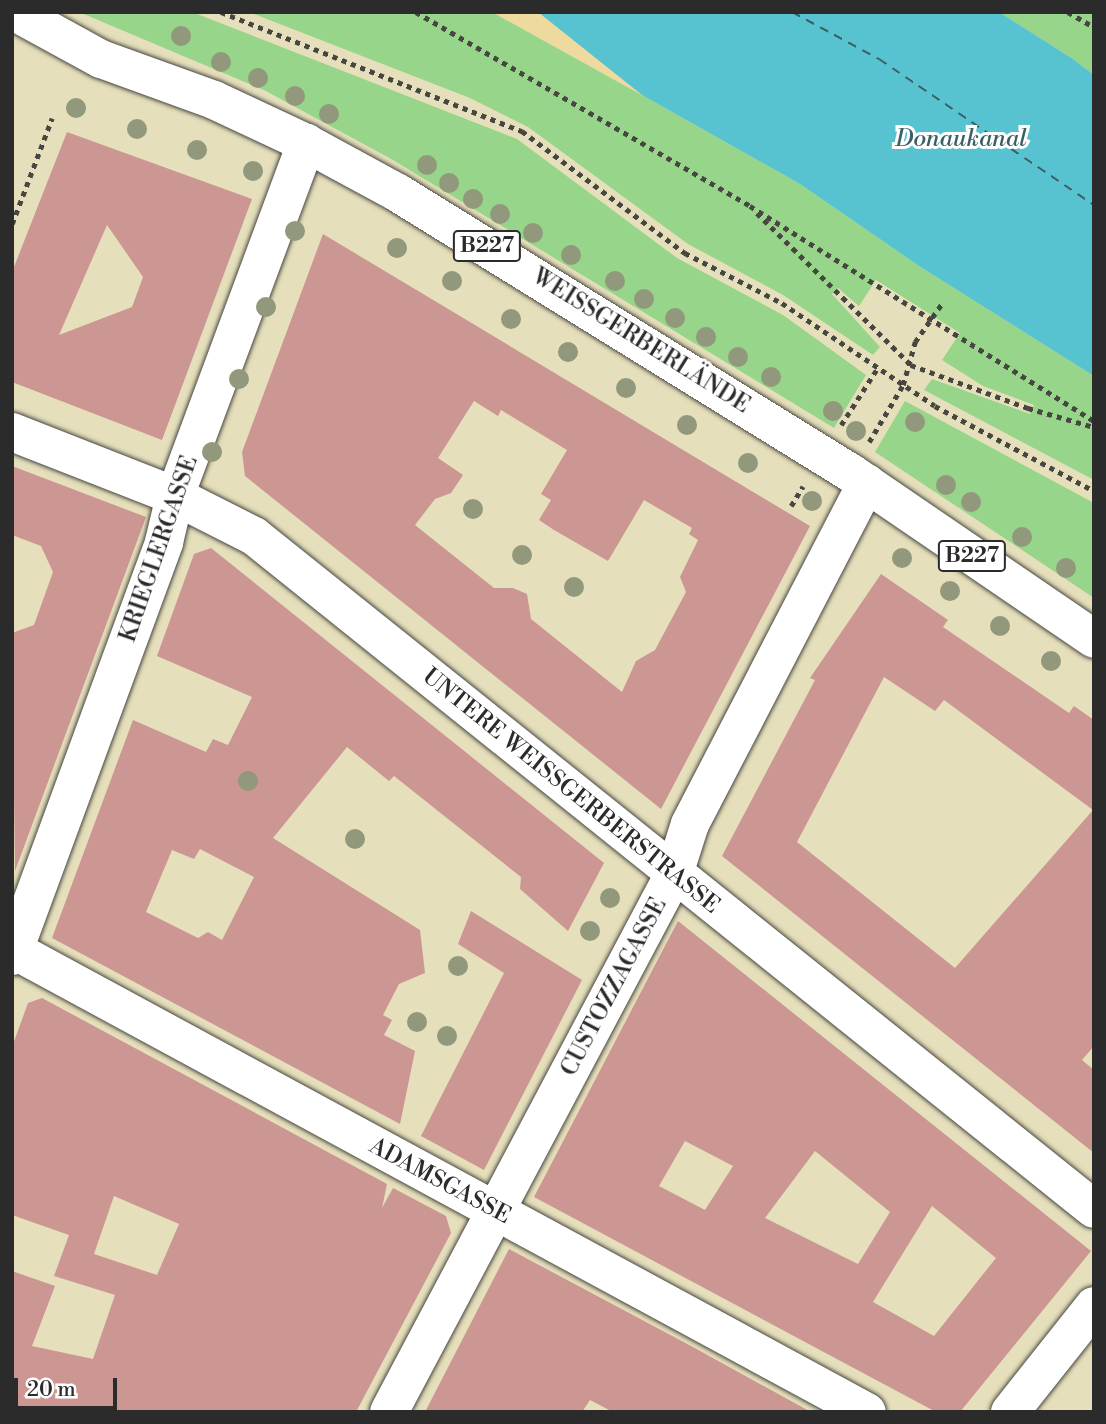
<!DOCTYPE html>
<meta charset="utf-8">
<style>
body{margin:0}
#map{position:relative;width:1106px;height:1424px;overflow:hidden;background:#e6dfbb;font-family:"Libre Bodoni",serif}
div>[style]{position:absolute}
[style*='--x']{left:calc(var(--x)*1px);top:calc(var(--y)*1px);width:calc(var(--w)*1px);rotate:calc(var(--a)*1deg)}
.green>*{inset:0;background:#97d58a}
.sand>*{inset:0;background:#eeda9e}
.water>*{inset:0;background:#57c3d1}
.ferry>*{height:2px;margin-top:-1px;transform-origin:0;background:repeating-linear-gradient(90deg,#3a6065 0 9px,transparent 0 16px)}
.building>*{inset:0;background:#cc9692}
.path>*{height:4.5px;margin-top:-2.25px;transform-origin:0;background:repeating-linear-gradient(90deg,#474641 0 5px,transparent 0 10px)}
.roads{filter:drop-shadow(0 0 2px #474641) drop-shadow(0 0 2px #474641)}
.street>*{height:38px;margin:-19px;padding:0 19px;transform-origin:19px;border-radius:19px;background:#fff}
.primary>*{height:38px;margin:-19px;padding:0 19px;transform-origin:19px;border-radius:19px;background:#fff}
.trees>*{width:20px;height:20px;margin:-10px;border-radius:50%;background:#91987c}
span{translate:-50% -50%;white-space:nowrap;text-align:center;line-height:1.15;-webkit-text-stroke:6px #fff;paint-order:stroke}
.shield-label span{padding:2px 5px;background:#fff;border:2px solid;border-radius:5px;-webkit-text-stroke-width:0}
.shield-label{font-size:21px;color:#2b2b2b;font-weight:700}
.street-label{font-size:23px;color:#2b2b2b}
.water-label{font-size:24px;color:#3a6065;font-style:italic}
.frame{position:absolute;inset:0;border:14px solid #2b2b2b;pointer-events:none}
.scale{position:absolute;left:14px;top:1378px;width:103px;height:32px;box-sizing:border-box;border:4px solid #2b2b2b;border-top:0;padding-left:9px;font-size:21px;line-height:24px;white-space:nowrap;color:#2b2b2b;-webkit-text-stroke:5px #fff;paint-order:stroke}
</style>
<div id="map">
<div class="green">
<i style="clip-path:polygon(79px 12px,192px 12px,517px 139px,677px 258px,783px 315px,866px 375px,834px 428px,393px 160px,264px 90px)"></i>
<i style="clip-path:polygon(249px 12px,492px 12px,642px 95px,800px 184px,919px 266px,1094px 376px,1094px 480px,924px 390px,932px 379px,1030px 414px,1034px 405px,983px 386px,942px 360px,960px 333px,876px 280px,859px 306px,838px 288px,832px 294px,880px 347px,873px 355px,783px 295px,688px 244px,528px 127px,470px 98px)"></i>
<i style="clip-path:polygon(999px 12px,1094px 12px,1094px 75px,1073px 59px)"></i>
<i style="clip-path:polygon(905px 401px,1094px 503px,1094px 598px,875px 452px)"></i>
</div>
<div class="sand">
<i style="clip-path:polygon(492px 12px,538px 12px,642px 95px)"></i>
</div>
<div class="water">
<i style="clip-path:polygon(538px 12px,999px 12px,1073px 59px,1094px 75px,1094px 376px,919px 266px,800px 184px,642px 95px)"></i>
</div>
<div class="ferry">
<i style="--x:792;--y:12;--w:99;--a:28.4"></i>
<i style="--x:879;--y:59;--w:260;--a:34.2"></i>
</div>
<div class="building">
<i style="clip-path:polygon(evenodd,67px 132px,252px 199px,162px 440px,12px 382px,12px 272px,67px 132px,107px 225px,143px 277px,132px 307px,59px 335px,107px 225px)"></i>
<i style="clip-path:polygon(evenodd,323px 234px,810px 526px,661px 809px,245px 476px,242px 452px,323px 234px,474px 401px,498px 416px,501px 410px,567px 450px,541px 494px,551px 500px,539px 520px,554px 530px,608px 561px,644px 500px,692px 528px,689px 534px,698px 540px,680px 577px,686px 592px,655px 650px,636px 661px,622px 692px,531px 619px,527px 594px,513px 588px,494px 588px,415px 525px,435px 499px,451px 493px,463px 475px,438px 458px,474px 401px)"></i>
<i style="clip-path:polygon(12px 466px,146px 517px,15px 871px,12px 633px,34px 625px,53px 572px,41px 546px,12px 535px)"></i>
<i style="clip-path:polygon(evenodd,211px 548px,604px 863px,568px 931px,520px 889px,521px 877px,394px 776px,389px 781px,347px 747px,273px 838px,420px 930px,425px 973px,399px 984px,383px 1015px,392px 1020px,384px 1035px,415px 1051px,400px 1124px,52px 938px,133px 720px,206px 752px,213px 739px,228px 745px,252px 697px,157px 656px,194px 554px,211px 548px,200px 849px,254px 877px,222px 940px,208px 932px,198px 938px,146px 912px,172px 850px,194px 859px,200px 849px)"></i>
<i style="clip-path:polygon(evenodd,881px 574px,948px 620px,943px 627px,1069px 713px,1074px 706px,1094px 720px,1094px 1046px,1082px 1060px,1094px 1070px,1094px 1153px,722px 856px,815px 680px,810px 678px,881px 574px,884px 677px,935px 711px,944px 700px,1093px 810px,955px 968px,797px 842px,884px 677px)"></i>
<i style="clip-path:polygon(471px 911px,582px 980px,484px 1170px,421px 1136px,504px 973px,458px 944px)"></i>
<i style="clip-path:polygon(evenodd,678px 921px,1091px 1251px,960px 1412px,936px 1412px,534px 1197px,678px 921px,685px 1141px,733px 1166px,705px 1210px,659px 1186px,685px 1141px,678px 921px,815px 1151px,890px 1212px,858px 1264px,765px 1218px,815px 1151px,678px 921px,932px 1206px,996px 1258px,934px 1336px,873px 1302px,932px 1206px)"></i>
<i style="clip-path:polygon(evenodd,42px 998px,387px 1184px,382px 1208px,393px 1188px,446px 1216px,451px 1233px,356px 1412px,12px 1412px,12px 1271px,55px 1286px,32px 1346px,93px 1359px,115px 1295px,54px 1276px,69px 1235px,12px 1215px,12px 1047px,28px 1003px,42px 998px,114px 1196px,179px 1224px,157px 1275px,94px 1254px,114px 1196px)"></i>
<i style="clip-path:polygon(509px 1249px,691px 1346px,811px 1412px,613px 1412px,590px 1400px,582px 1412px,425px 1412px)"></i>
</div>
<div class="path">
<i style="--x:221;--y:12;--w:324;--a:21.6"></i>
<i style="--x:522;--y:131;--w:204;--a:36.8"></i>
<i style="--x:685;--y:253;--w:109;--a:27.3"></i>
<i style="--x:782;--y:303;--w:184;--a:33.9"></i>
<i style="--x:935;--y:406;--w:180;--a:28.1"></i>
<i style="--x:416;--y:12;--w:386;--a:30.1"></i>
<i style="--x:750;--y:206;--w:406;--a:32"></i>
<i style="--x:1068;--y:12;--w:30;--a:30"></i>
<i style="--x:757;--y:213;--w:216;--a:44.6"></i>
<i style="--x:911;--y:365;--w:125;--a:20.2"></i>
<i style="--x:1028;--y:408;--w:69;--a:16.1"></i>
<i style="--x:12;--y:224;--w:113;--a:-69.3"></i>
<i style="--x:841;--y:425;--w:67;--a:-57.3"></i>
<i style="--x:869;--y:442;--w:66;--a:-59.2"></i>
<i style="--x:903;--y:385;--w:45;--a:-74.4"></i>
<i style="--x:915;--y:342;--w:49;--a:-55"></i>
<i style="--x:791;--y:506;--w:23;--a:-59"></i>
</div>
<div class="roads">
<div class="street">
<i style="--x:12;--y:432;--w:175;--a:21.4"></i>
<i style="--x:175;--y:496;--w:89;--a:26.9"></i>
<i style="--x:254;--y:536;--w:1076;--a:38.7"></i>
<i style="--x:12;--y:949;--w:972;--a:28.44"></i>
<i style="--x:12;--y:956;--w:441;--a:-69.8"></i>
<i style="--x:164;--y:542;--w:47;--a:-76.6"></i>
<i style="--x:175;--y:496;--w:377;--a:-69.6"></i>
<i style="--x:389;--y:1412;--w:609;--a:-62.09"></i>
<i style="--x:674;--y:874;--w:52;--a:-72.3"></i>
<i style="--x:690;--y:824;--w:384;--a:-62.6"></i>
<i style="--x:1010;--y:1412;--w:135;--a:-51.6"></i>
</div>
<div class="primary">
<i style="--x:15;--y:12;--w:98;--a:28.7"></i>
<i style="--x:101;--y:59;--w:120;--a:19.9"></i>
<i style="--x:214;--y:100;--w:102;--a:25.1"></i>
<i style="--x:306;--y:143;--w:105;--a:28.5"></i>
<i style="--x:398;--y:193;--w:533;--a:31.72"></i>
<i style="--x:851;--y:473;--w:294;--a:34.3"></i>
</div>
</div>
<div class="trees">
<i style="left:181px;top:36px"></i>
<i style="left:221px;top:62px"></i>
<i style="left:258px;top:78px"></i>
<i style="left:295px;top:96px"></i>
<i style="left:76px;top:108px"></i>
<i style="left:329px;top:114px"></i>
<i style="left:137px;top:129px"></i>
<i style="left:197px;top:150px"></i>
<i style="left:427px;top:165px"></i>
<i style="left:253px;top:171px"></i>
<i style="left:449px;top:183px"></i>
<i style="left:473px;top:199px"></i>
<i style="left:500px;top:214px"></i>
<i style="left:295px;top:231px"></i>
<i style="left:533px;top:233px"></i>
<i style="left:397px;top:248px"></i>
<i style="left:571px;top:255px"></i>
<i style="left:452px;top:281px"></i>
<i style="left:615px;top:281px"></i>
<i style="left:644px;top:299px"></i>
<i style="left:266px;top:307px"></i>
<i style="left:675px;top:318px"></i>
<i style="left:511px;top:319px"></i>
<i style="left:706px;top:337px"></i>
<i style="left:568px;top:352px"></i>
<i style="left:738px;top:357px"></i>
<i style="left:771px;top:377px"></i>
<i style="left:239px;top:379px"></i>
<i style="left:626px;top:388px"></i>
<i style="left:833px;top:411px"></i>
<i style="left:915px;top:422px"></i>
<i style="left:687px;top:425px"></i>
<i style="left:856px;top:431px"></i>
<i style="left:212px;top:452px"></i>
<i style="left:748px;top:463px"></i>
<i style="left:946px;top:485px"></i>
<i style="left:812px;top:501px"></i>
<i style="left:971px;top:502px"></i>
<i style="left:473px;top:509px"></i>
<i style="left:1022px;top:537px"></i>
<i style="left:522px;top:555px"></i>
<i style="left:902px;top:558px"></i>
<i style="left:1066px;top:568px"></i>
<i style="left:574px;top:587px"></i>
<i style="left:950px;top:591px"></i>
<i style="left:1000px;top:626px"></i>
<i style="left:1051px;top:661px"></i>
<i style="left:248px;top:781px"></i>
<i style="left:355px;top:839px"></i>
<i style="left:610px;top:898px"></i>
<i style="left:590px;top:931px"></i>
<i style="left:458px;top:966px"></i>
<i style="left:417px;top:1022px"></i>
<i style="left:447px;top:1036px"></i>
</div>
<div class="shield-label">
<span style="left:487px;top:246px">B227</span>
<span style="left:972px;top:556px">B227</span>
</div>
<div class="street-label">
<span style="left:641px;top:341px;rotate:32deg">WEISSGERBERLÄNDE</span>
<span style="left:159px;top:549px;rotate:-71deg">KRIEGLERGASSE</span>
<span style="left:571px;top:791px;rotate:39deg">UNTERE WEISSGERBERSTRASSE</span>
<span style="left:614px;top:987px;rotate:-62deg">CUSTOZZAGASSE</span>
<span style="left:440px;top:1181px;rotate:28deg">ADAMSGASSE</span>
</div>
<div class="water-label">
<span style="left:961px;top:140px">Donaukanal</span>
</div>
<div class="frame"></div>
<div class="scale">20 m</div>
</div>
